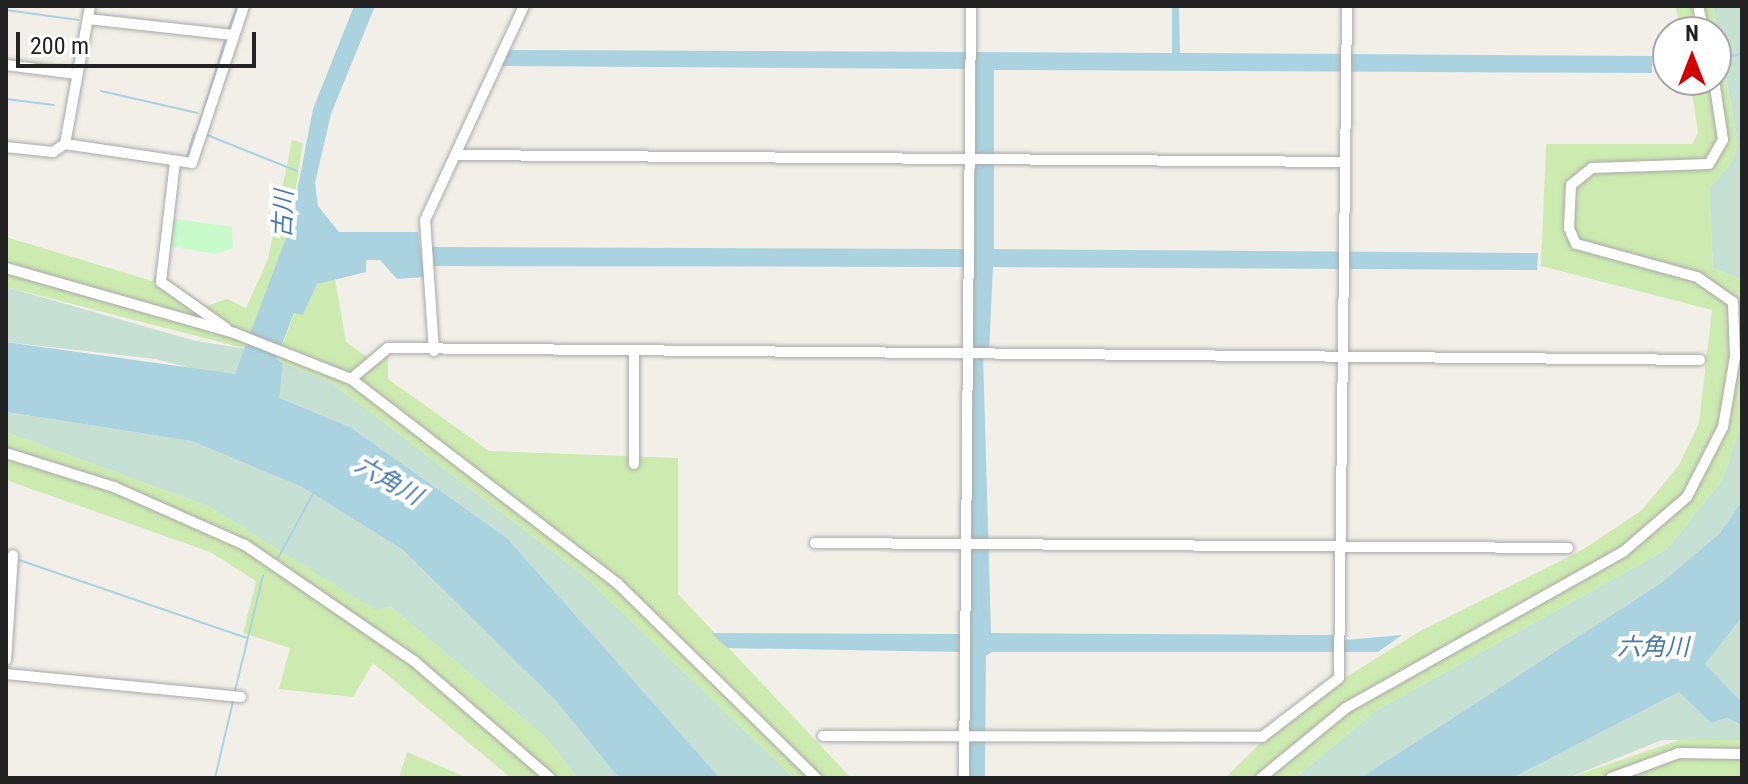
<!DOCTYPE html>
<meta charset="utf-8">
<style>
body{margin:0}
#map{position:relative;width:1748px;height:784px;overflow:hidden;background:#f2efe9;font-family:"Roboto Condensed","Noto Sans JP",sans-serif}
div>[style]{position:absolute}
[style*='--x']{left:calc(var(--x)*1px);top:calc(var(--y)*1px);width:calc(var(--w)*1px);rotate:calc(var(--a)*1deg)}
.grass>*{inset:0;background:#cdebb0}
.wetland>*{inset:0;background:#c6e0d4}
.park>*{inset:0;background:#c8facc}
.water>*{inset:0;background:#aad3df}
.stream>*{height:2px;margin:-1px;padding:0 1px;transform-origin:1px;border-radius:1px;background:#aad3df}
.roads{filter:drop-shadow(0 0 2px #a9a9a9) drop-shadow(0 0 2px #a9a9a9)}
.street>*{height:10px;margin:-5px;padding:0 5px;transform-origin:5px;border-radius:5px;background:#fff}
span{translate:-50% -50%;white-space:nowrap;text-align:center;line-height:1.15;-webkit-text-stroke:8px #fff;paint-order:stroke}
.water-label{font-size:24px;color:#4a7aab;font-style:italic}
.frame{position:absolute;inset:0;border:8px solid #222;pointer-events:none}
.north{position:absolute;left:1652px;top:16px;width:80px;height:80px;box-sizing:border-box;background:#fff;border:2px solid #a7a7a7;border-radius:50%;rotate:0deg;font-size:22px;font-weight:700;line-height:32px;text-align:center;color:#222}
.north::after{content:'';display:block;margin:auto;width:28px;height:36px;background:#d40000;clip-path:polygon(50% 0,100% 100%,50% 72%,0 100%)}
.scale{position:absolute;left:16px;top:32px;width:240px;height:36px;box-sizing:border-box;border:4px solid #222;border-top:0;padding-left:10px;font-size:24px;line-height:28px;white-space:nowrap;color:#222;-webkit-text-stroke:6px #fff;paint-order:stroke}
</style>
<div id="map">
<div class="grass">
<i style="clip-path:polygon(1675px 6px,1713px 6px,1738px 144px,1730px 165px,1709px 187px,1713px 268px,1742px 280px,1742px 422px,1723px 479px,1667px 549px,1377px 710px,1295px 778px,1225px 778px,1288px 716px,1340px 681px,1420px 631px,1582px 550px,1642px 510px,1679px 465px,1699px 423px,1712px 310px,1541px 266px,1546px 144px,1692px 144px,1698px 133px,1690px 80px,1716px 80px,1716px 32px,1681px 32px)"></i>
<i style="clip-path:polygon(292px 140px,303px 143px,290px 227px,247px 349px,6px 287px,6px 237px,152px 281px,158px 272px,206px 306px,227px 299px,246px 308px,268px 259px)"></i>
<i style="clip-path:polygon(335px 279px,346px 342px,367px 357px,388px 345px,388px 379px,489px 451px,678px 458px,678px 594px,851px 778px,794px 778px,583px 575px,332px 383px,276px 360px,295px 312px,303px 315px,317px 284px)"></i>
<i style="clip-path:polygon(6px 432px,210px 507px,375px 609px,391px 607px,545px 737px,577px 778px,511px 778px,373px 663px,353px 697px,279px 689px,290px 648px,243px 633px,256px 581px,210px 552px,6px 480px)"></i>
<i style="clip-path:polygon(1691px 736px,1742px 740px,1742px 776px,1568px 778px)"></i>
<i style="clip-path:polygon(407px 752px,468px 778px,399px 778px)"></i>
</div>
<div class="wetland">
<i style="clip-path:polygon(1713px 6px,1742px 6px,1742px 280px,1713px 268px,1709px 187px,1730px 165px,1738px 144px)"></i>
<i style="clip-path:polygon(6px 287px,196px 341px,247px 349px,235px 374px,217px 375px,156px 359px,6px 342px)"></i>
<i style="clip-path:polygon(283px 363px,332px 383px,583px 575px,794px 778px,720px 778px,507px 538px,350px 427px,278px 398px)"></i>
<i style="clip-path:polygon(6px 412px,192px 441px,302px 487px,403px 550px,556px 701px,619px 778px,577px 778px,545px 737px,391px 607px,375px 610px,210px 507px,6px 432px)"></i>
<i style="clip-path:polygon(1742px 422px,1742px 501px,1720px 533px,1661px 583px,1360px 778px,1295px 778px,1377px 710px,1667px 549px,1723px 479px)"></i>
<i style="clip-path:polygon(1742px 617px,1742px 703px,1741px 703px,1705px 664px)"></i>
<i style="clip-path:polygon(1679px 692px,1711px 723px,1727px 718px,1742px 725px,1742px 740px,1662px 740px,1568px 778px,1512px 778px)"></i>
</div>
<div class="park">
<i style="clip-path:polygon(170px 218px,232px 227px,233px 248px,216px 254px,168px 246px)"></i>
</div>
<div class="water">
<i style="clip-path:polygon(354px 6px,375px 6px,331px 114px,315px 183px,318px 206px,339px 232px,418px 232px,424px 277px,397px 279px,380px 260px,366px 260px,366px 272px,317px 284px,303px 315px,294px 313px,276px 359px,283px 363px,279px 398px,350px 427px,507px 538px,720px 778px,619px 778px,556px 701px,403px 550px,302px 487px,192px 441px,6px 412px,6px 342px,235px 374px,290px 227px,313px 109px)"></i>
<i style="clip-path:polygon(1172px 6px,1179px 6px,1180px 53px,1652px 56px,1652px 73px,994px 70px,994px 249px,1538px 253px,1537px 270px,993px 267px,989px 352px,983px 353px,991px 633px,1334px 635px,1334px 641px,1402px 635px,1378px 652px,992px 652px,986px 656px,985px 778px,969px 778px,970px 644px,961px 652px,727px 648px,711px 633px,961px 634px,970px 641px,973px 360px,979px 359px,973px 352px,974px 261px,966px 267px,433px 266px,431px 247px,966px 249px,974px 256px,976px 63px,967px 69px,501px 66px,507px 50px,967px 52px,967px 59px,976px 52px,1172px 53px)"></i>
<i style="clip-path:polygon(1742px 501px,1742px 617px,1705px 664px,1742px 703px,1742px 725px,1727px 718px,1711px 723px,1679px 692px,1512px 778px,1360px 778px,1661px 583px,1720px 533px)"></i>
</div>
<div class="stream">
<i style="--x:6;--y:10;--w:73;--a:7.9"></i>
<i style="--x:228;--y:31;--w:27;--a:-70"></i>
<i style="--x:1726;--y:57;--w:16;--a:-11"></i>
<i style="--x:101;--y:91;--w:99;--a:12.8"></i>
<i style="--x:6;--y:99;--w:48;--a:7.1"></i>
<i style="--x:197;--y:132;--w:99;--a:-73"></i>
<i style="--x:207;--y:135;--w:97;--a:21.8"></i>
<i style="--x:187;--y:158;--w:26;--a:-74"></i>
<i style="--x:278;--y:558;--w:75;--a:-61.4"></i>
<i style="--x:19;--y:560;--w:241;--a:18.9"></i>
<i style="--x:235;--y:691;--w:119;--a:-76.4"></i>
<i style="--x:215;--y:778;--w:79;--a:-76.8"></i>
</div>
<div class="roads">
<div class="street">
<i style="--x:1698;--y:6;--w:27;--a:77"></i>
<i style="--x:88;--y:19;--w:146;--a:6.3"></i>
<i style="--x:6;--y:65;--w:71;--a:7.3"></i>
<i style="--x:65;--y:144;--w:140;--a:-79.7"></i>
<i style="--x:6;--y:147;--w:47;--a:6.1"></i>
<i style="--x:53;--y:152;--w:14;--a:-34"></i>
<i style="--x:65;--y:144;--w:128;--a:8.5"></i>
<i style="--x:192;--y:163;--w:165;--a:-71.7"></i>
<i style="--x:456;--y:155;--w:888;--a:0.45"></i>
<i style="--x:175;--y:162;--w:121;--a:96.7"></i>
<i style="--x:161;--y:282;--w:80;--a:35.3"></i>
<i style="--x:6;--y:268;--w:237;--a:15.9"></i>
<i style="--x:234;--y:333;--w:126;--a:21.5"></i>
<i style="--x:351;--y:379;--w:337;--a:37.5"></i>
<i style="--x:618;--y:584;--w:277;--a:44.4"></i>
<i style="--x:434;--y:351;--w:131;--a:-93.9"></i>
<i style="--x:425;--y:220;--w:236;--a:-65.2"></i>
<i style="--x:351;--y:379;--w:48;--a:-40"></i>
<i style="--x:388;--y:348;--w:1312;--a:0.52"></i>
<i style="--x:6;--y:453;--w:113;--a:17.5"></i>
<i style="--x:114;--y:487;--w:143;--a:23.9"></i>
<i style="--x:245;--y:545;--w:205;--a:34.5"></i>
<i style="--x:414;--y:661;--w:179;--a:40.7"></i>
<i style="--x:634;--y:464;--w:110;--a:-90"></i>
<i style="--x:815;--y:543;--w:753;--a:0.38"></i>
<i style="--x:6;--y:660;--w:105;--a:-86.2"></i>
<i style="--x:6;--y:674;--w:236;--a:5.6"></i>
<i style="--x:823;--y:736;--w:439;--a:0.1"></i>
<i style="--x:1262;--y:737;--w:97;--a:-37.5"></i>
<i style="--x:1339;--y:678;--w:672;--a:-89.32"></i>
<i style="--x:964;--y:778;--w:772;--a:-89.48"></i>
<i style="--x:1261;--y:778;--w:110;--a:-39.5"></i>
<i style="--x:1346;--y:708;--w:318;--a:-29.4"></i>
<i style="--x:1623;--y:552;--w:84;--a:-40.7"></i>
<i style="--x:1687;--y:497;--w:79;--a:-62.8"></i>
<i style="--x:1723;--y:427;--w:71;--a:-80.3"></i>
<i style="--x:1735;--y:357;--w:55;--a:-92.1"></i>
<i style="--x:1733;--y:302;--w:44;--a:-145.2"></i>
<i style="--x:1697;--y:277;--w:125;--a:-164.7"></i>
<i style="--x:1576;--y:244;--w:17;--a:-114"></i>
<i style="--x:1569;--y:228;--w:43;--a:-87.3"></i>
<i style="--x:1571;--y:185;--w:27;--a:-39"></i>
<i style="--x:1592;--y:168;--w:117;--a:-2"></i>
<i style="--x:1709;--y:164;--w:28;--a:-60"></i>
<i style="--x:1723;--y:140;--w:61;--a:-98.5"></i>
<i style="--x:1611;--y:778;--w:72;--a:-20.2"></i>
<i style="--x:1679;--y:753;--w:63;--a:0.9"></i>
</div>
</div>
<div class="water-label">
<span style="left:284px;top:214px;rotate:-88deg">古川</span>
<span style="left:388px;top:481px;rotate:30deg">六角川</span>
<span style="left:1653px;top:648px">六角川</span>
</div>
<div class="frame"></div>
<div class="north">N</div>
<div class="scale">200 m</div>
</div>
